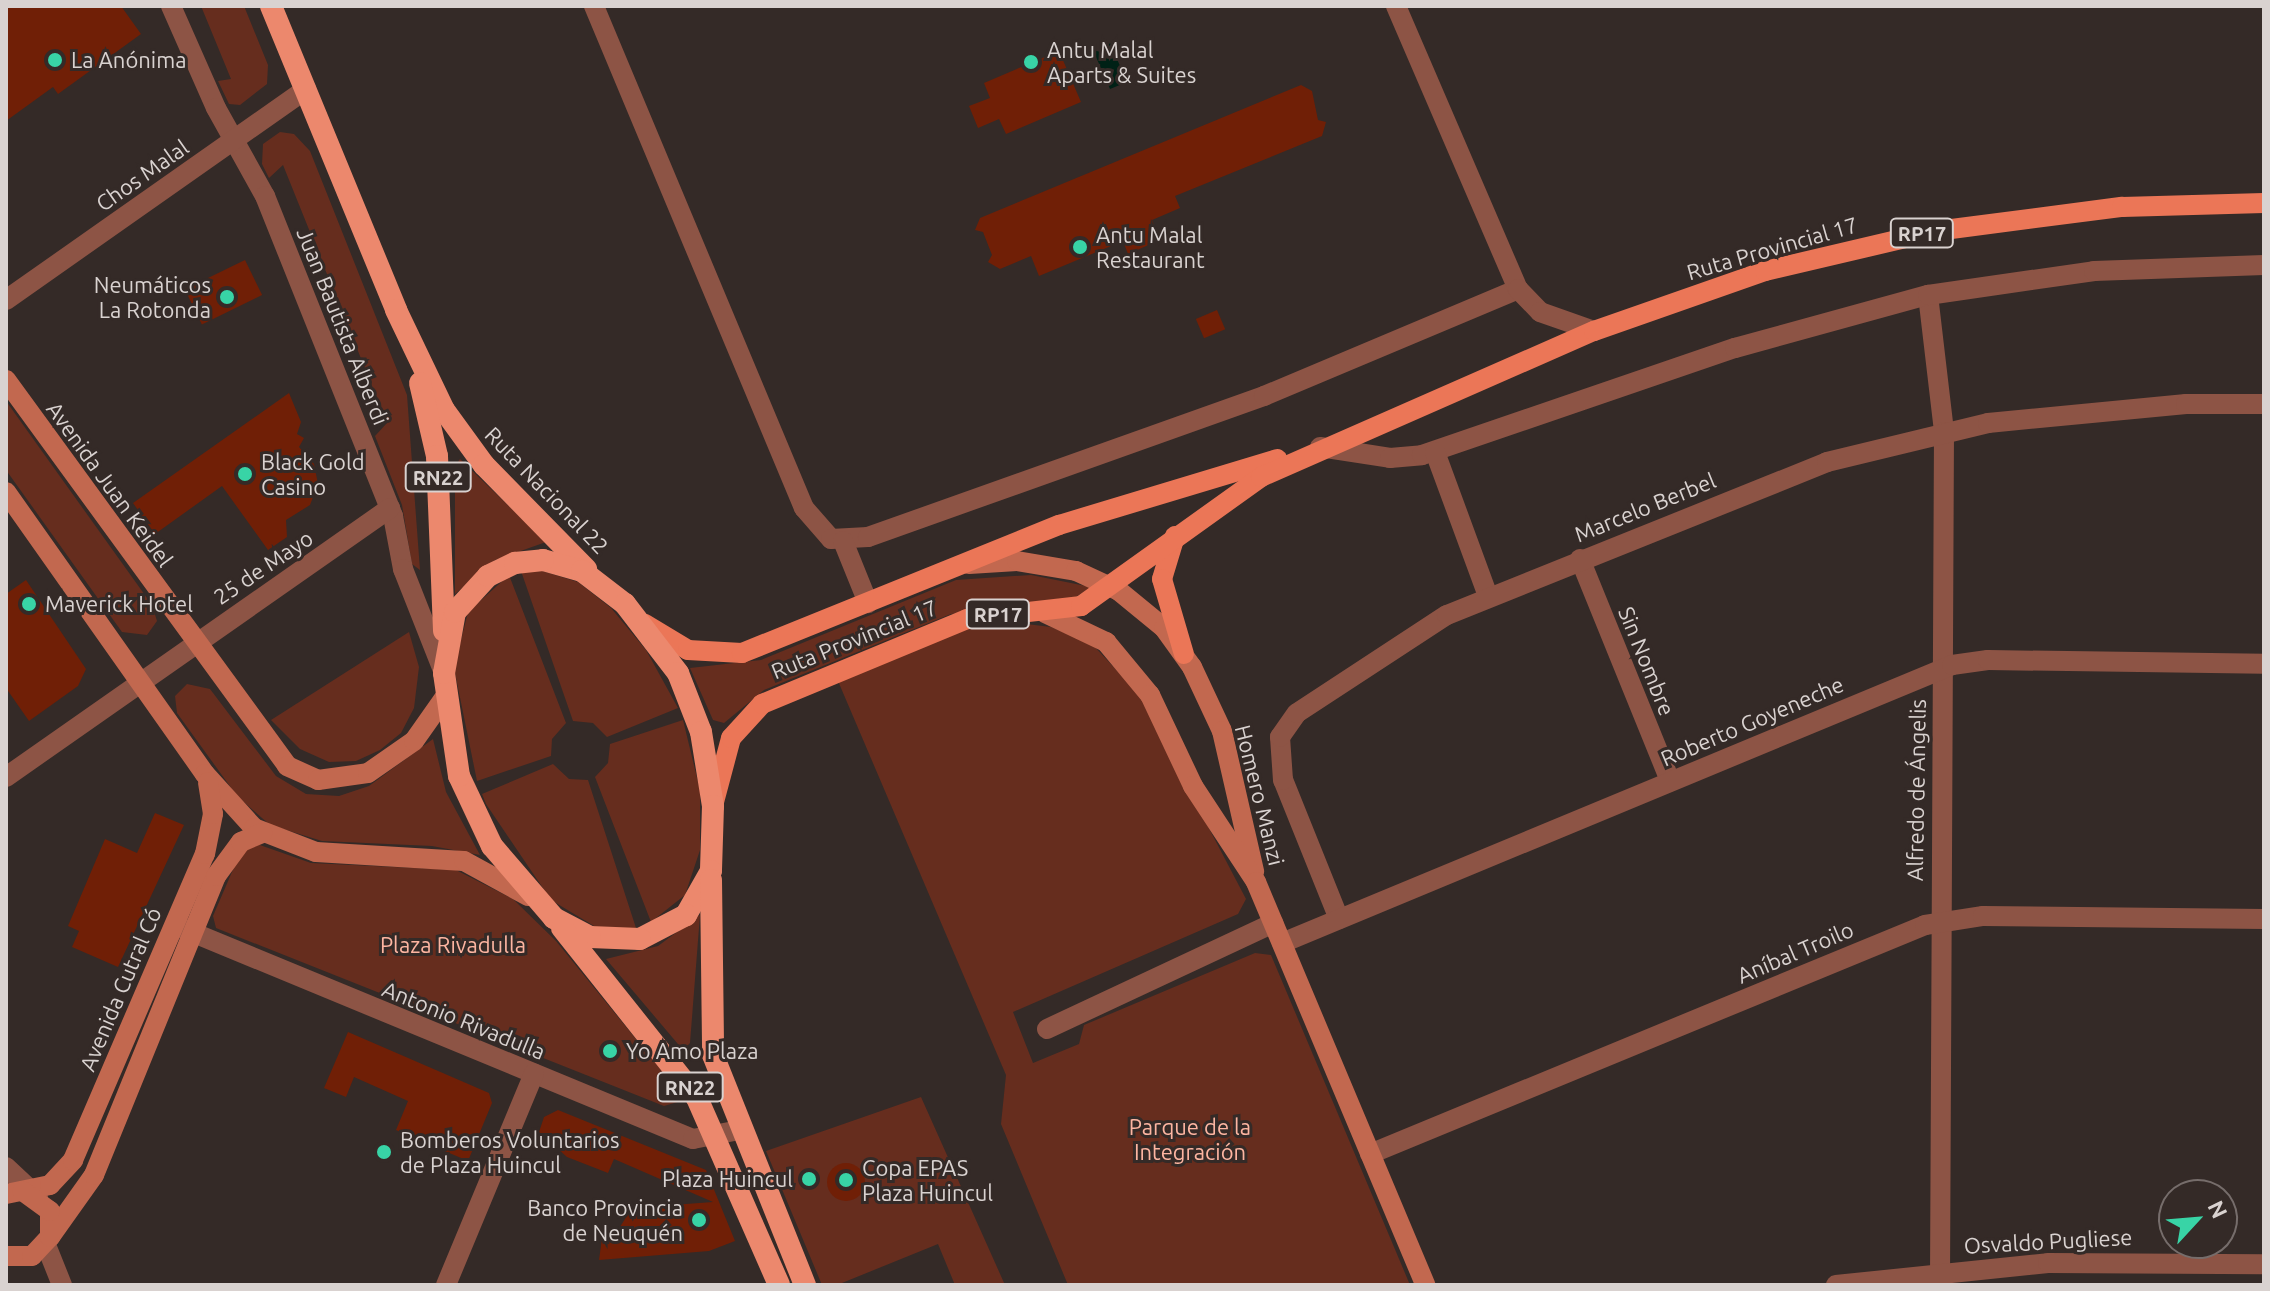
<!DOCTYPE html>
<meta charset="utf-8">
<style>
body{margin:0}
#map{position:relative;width:2270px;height:1291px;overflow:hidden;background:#342a27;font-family:Ubuntu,sans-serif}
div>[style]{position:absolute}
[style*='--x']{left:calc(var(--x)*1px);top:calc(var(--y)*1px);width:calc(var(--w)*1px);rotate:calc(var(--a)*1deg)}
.green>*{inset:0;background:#662d1e}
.water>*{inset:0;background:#002116}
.building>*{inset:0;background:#701f06;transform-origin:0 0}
.round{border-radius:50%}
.minor>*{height:20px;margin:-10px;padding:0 10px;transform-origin:10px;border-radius:10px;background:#8d5445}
.secondary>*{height:20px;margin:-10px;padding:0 10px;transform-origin:10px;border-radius:10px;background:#c2684f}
.primary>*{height:20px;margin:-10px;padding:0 10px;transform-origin:10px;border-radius:10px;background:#eb7657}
.trunk>*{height:22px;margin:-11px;padding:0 11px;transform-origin:11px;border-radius:11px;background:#ec886d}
.dots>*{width:22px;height:22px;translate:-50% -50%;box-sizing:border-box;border:4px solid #342a27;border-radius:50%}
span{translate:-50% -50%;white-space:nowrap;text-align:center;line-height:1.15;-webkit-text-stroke:6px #342a27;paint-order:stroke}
.shield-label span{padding:2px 6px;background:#342a27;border:2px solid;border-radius:6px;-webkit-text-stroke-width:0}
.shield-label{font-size:20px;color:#d9d2d0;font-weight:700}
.poi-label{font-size:22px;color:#d9d2d0}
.left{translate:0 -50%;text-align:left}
.right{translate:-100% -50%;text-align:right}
.street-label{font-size:22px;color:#d9d2d0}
.park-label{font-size:22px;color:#fdb5a1}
.frame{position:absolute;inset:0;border:8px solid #d9d2d0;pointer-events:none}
.north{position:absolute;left:2158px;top:1179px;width:80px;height:80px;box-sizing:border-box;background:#342a27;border:2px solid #766d6b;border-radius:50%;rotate:64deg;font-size:22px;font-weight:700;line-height:32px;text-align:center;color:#d9d2d0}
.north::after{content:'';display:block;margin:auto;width:28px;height:36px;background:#38d4a6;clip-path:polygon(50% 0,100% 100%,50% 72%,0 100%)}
</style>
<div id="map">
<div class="green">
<i style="clip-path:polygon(201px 6px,244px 6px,268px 65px,267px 84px,240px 105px,229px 104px,218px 81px,231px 79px)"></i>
<i style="clip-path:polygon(280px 132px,294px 134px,310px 151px,407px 395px,420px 570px,412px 564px,402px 505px,375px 436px,387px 423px,283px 165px,269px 178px,262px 164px,263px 144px)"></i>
<i style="clip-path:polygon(6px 401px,152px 605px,157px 621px,147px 635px,122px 632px,6px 470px)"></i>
<i style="clip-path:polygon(460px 459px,546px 542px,495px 560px,455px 594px,455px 466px)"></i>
<i style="clip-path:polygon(539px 570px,578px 582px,611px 608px,646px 650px,678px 708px,607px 737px,593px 723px,573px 721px,521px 571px)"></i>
<i style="clip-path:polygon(509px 575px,566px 723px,552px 739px,551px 756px,477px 781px,454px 668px,468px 612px)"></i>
<i style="clip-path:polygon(1031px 575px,1091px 587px,1071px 600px,951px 614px,764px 690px,724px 723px,713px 720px,690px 668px,761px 660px,956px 580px)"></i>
<i style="clip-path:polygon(1011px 622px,1051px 627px,1093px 645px,1138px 693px,1246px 899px,1238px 914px,1013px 1012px,1033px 1063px,1079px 1044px,1084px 1025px,1255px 953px,1271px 955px,1410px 1285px,1068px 1285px,1001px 1124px,1006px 1075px,838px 681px,968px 628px)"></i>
<i style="clip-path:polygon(409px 632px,419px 667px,414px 708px,401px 733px,380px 750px,356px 761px,329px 762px,300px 749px,271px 720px)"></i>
<i style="clip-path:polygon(187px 684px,210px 689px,276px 776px,306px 794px,339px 796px,369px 786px,433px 739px,446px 792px,480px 855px,432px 846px,322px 841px,270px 825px,237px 796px,177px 713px,175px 696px)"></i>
<i style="clip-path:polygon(683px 720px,700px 790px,700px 850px,685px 895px,651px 922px,595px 777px,608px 763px,610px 744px)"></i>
<i style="clip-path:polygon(553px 764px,569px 779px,588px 780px,636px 928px,599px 929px,551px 900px,486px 804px,482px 794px)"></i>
<i style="clip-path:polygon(257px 844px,311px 863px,456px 870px,513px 899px,556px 941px,680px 1093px,681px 1101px,664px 1106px,216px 928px,213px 916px,241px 851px)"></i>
<i style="clip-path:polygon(700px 915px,690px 1043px,683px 1050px,606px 959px,658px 946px)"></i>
<i style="clip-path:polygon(921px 1097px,1005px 1285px,955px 1285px,938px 1244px,837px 1285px,822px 1285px,766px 1151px)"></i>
</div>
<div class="water">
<i style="clip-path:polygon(1110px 43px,1127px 82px,1110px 89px,1093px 50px,1104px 53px)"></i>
</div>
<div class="building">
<i style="clip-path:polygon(6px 6px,121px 6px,141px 34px,58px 94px,53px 87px,6px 121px)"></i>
<i style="clip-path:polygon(1059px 51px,1081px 102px,1006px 134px,999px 119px,978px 128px,969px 106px,990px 98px,984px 83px)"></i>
<i style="clip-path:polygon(1301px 85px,1312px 91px,1318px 120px,1326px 122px,1322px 136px,1175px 196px,1180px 208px,1152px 220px,1160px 240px,1128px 254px,1123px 241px,1039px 276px,1031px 256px,1000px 269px,988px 262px,992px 255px,983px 232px,975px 230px,980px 218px)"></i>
<i style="left:245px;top:260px;width:39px;height:67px;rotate:64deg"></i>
<i style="left:1217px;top:310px;width:21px;height:23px;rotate:67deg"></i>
<i style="clip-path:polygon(289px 393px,301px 422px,297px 434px,304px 438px,299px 447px,314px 464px,318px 484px,310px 505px,286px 520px,287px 537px,268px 550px,222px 486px,155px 534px,133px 503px)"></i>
<i style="clip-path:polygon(26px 580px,86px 669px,78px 686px,29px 721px,6px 688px,6px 594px)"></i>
<i style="clip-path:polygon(155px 813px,184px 825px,118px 967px,72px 947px,79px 931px,68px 926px,105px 839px,137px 853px)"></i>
<i style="clip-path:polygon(348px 1032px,489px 1093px,492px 1103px,468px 1161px,396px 1130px,408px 1101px,354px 1077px,346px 1097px,324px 1088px)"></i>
<i style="clip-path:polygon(558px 1110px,706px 1170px,735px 1241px,709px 1251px,599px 1260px,603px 1231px,618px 1230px,632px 1208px,713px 1202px,614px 1159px,608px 1173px,567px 1157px,539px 1132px,544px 1117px)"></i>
<i class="round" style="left:827px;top:1163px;width:38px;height:38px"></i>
</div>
<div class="minor">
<i style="--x:171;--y:6;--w:111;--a:66.2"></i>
<i style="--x:216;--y:108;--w:101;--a:60.9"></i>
<i style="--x:265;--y:196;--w:345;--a:68.2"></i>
<i style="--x:393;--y:516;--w:54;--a:79.3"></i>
<i style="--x:403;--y:569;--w:112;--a:68.5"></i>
<i style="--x:594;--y:6;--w:544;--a:67.3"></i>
<i style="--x:804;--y:508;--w:41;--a:48.9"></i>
<i style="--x:831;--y:539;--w:37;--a:-3"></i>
<i style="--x:868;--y:537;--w:420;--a:-19.6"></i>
<i style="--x:1264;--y:396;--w:276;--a:-22.8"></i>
<i style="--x:1396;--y:6;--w:308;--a:66.7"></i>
<i style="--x:1518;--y:289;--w:32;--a:46"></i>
<i style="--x:1540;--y:312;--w:57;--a:19.4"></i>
<i style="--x:1928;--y:295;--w:138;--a:83.3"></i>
<i style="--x:1944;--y:432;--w:853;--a:90.27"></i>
<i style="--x:6;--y:300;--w:367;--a:-35.1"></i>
<i style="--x:1320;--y:447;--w:71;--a:8.9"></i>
<i style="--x:1390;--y:458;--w:32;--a:-5"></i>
<i style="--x:1422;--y:455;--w:331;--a:-18.9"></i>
<i style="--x:1735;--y:348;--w:200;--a:-15.4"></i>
<i style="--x:1928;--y:295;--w:168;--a:-8.2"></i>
<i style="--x:2094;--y:271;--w:170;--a:-2"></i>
<i style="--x:1435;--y:452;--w:153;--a:69.8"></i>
<i style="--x:843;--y:541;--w:67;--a:68"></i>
<i style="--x:1580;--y:559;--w:240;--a:67.9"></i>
<i style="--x:6;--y:777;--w:469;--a:-35"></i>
<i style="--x:1339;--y:919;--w:150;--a:-111.9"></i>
<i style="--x:1283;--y:780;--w:43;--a:-94"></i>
<i style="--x:1280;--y:737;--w:29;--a:-55"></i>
<i style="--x:1297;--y:713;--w:179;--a:-33.2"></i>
<i style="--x:1447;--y:615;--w:410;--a:-21.9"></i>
<i style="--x:1827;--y:462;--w:166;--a:-13.6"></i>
<i style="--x:1988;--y:423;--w:199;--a:-5.5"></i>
<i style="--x:2186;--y:404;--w:78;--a:0"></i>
<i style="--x:177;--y:926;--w:558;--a:22.43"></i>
<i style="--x:693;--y:1139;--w:47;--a:-11.1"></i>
<i style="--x:1282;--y:943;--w:725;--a:-22.53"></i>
<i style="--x:1952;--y:665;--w:36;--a:-8"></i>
<i style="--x:1988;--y:660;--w:276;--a:0.8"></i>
<i style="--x:1047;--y:1029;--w:250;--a:-25.1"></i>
<i style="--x:1370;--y:1154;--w:600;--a:-22.42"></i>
<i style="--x:1925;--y:925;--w:59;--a:-8.8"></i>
<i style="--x:1983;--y:916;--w:281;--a:0.6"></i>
<i style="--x:6;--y:1167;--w:44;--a:43.2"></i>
<i style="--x:46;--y:1245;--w:43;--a:68.2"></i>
<i style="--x:446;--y:1285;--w:229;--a:-67.4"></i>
<i style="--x:1836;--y:1285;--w:213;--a:-5.9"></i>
<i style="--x:2048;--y:1263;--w:216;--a:0.3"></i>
</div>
<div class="secondary">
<i style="--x:6;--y:380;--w:477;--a:53.9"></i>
<i style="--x:287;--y:766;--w:34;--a:24"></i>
<i style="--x:318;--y:780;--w:50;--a:-8"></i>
<i style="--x:368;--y:773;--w:56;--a:-34.8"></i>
<i style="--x:414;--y:741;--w:54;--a:-54.8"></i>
<i style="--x:6;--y:492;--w:345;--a:54.8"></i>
<i style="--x:205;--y:774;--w:73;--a:47.8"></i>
<i style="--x:254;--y:828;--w:66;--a:21.2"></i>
<i style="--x:316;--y:852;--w:148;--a:3.5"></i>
<i style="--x:464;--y:861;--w:73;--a:28.7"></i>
<i style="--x:969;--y:564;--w:48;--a:-3.6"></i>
<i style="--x:1017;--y:561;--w:60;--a:9.6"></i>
<i style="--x:1076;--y:571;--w:47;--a:24.9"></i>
<i style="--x:1119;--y:591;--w:58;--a:39.4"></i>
<i style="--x:1164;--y:628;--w:48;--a:54.3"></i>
<i style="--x:1192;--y:667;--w:71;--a:64.9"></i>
<i style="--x:1222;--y:731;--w:144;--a:77.1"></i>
<i style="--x:1045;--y:613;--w:68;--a:25.4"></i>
<i style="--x:1106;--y:642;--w:69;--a:50.3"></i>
<i style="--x:1150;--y:695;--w:101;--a:64.7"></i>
<i style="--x:1193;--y:786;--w:115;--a:56.7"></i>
<i style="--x:1256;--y:882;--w:437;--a:67.2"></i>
<i style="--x:6;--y:1194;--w:45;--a:-11.6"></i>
<i style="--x:50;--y:1185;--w:34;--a:-47"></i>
<i style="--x:73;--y:1160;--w:333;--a:-66.7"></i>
<i style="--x:205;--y:854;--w:41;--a:-78.7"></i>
<i style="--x:213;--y:814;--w:32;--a:-99"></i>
<i style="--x:50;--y:1237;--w:76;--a:-54.6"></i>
<i style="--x:94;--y:1175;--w:323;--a:-67.8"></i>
<i style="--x:216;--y:876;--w:42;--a:-53.7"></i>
<i style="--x:241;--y:842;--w:23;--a:-23"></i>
<i style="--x:6;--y:1256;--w:26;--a:0"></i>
<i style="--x:32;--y:1256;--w:26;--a:-47"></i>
<i style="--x:50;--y:1237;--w:26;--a:-90"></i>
<i style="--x:50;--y:1211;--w:34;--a:-144"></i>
</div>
<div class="primary">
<i style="--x:1175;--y:536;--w:45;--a:106.8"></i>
<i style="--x:1162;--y:579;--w:78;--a:73.7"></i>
<i style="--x:645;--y:624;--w:50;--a:31.2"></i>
<i style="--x:688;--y:650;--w:54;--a:3.2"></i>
<i style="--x:742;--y:653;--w:342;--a:-22"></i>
<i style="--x:1059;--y:525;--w:228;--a:-16.8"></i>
<i style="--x:714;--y:802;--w:66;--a:-75.1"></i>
<i style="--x:731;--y:738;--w:46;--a:-47.6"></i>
<i style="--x:762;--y:704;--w:222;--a:-22.5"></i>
<i style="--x:967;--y:619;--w:115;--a:-6.5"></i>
<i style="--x:1081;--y:606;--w:221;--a:-35.6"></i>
<i style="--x:1261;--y:477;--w:364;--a:-23.7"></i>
<i style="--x:1594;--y:331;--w:181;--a:-19.3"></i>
<i style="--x:1765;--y:271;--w:176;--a:-13.2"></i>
<i style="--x:1936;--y:231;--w:188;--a:-7.4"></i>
<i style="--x:2122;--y:207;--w:142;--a:-1.6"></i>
</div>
<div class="trunk">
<i style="--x:271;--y:6;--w:329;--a:67.6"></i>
<i style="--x:396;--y:310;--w:111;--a:64.4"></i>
<i style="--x:444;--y:410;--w:68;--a:54"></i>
<i style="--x:484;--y:465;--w:146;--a:45.6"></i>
<i style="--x:420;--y:383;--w:75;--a:76.9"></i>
<i style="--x:437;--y:456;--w:175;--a:87.7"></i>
<i style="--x:543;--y:560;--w:41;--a:15.8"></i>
<i style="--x:582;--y:571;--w:54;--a:37.5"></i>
<i style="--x:625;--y:604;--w:87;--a:52.5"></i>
<i style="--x:678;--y:673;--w:63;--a:68.7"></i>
<i style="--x:701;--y:732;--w:75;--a:80.8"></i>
<i style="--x:713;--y:806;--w:65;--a:91.8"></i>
<i style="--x:711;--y:871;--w:51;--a:119.6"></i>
<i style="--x:686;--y:915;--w:52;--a:152.4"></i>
<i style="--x:640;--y:939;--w:50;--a:-177.7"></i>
<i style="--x:590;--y:937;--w:41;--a:-152.2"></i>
<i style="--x:554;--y:918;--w:95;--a:-130.7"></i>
<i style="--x:492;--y:846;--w:77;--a:-115.2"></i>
<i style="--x:459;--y:776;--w:104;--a:-98.3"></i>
<i style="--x:444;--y:673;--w:62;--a:-79.8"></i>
<i style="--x:455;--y:612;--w:49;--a:-47.5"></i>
<i style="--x:488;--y:576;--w:30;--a:-26"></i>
<i style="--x:515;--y:563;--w:28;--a:-6"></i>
<i style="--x:711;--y:880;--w:175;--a:89.3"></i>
<i style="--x:713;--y:1055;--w:248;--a:68.2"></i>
<i style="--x:562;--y:928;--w:217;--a:51.5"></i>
<i style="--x:697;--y:1098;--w:204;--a:66.3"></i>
</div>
<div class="dots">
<i style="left:55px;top:60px;background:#38d4a6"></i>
<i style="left:1031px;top:62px;background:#38d4a6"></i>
<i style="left:1080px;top:247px;background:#38d4a6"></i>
<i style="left:227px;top:297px;background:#38d4a6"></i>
<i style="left:245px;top:474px;background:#38d4a6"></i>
<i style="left:29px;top:604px;background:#38d4a6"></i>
<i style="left:610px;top:1051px;background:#38d4a6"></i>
<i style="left:384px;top:1152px;background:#38d4a6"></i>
<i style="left:809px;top:1179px;background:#38d4a6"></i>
<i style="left:846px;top:1180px;background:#38d4a6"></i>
<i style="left:699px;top:1220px;background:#38d4a6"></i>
</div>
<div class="shield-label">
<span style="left:1922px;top:233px">RP17</span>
<span style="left:438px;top:477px">RN22</span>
<span style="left:998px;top:614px">RP17</span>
<span style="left:690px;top:1087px">RN22</span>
</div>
<div class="poi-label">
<span class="left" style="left:1047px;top:62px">Antu Malal<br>Aparts &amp; Suites</span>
<span class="left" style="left:71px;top:60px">La Anónima</span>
<span class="left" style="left:1096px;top:247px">Antu Malal<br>Restaurant</span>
<span class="right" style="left:211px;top:297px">Neumáticos<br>La Rotonda</span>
<span class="left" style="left:261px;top:474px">Black Gold<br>Casino</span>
<span class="left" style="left:45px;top:604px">Maverick Hotel</span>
<span class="left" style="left:626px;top:1051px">Yo Amo Plaza</span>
<span class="left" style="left:400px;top:1152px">Bomberos Voluntarios<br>de Plaza Huincul</span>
<span class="left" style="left:862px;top:1180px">Copa EPAS<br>Plaza Huincul</span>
<span class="right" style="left:793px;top:1179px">Plaza Huincul</span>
<span class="right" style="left:683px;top:1220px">Banco Provincia<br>de Neuquén</span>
</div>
<div class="street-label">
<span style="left:142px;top:175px;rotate:-35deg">Chos Malal</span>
<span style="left:1772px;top:248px;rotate:-16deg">Ruta Provincial 17</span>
<span style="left:343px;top:326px;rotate:68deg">Juan Bautista Alberdi</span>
<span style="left:110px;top:484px;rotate:54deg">Avenida Juan Keidel</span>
<span style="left:547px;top:490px;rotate:46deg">Ruta Nacional 22</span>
<span style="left:1645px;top:507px;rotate:-22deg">Marcelo Berbel</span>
<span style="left:263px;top:567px;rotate:-34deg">25 de Mayo</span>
<span style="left:854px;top:639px;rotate:-22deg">Ruta Provincial 17</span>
<span style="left:1647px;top:661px;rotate:68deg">Sin Nombre</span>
<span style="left:1752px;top:721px;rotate:-23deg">Roberto Goyeneche</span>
<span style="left:1916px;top:790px;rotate:-89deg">Alfredo de Ángelis</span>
<span style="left:1260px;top:795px;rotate:76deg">Homero Manzi</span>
<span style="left:1795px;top:952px;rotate:-23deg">Aníbal Troilo</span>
<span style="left:120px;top:989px;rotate:-67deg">Avenida Cutral Có</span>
<span style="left:464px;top:1020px;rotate:22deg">Antonio Rivadulla</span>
<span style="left:2048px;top:1241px;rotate:-3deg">Osvaldo Pugliese</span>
</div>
<div class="park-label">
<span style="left:453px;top:945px">Plaza Rivadulla</span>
<span style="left:1190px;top:1139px">Parque de la<br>Integración</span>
</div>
<div class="frame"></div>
<div class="north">N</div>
</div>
